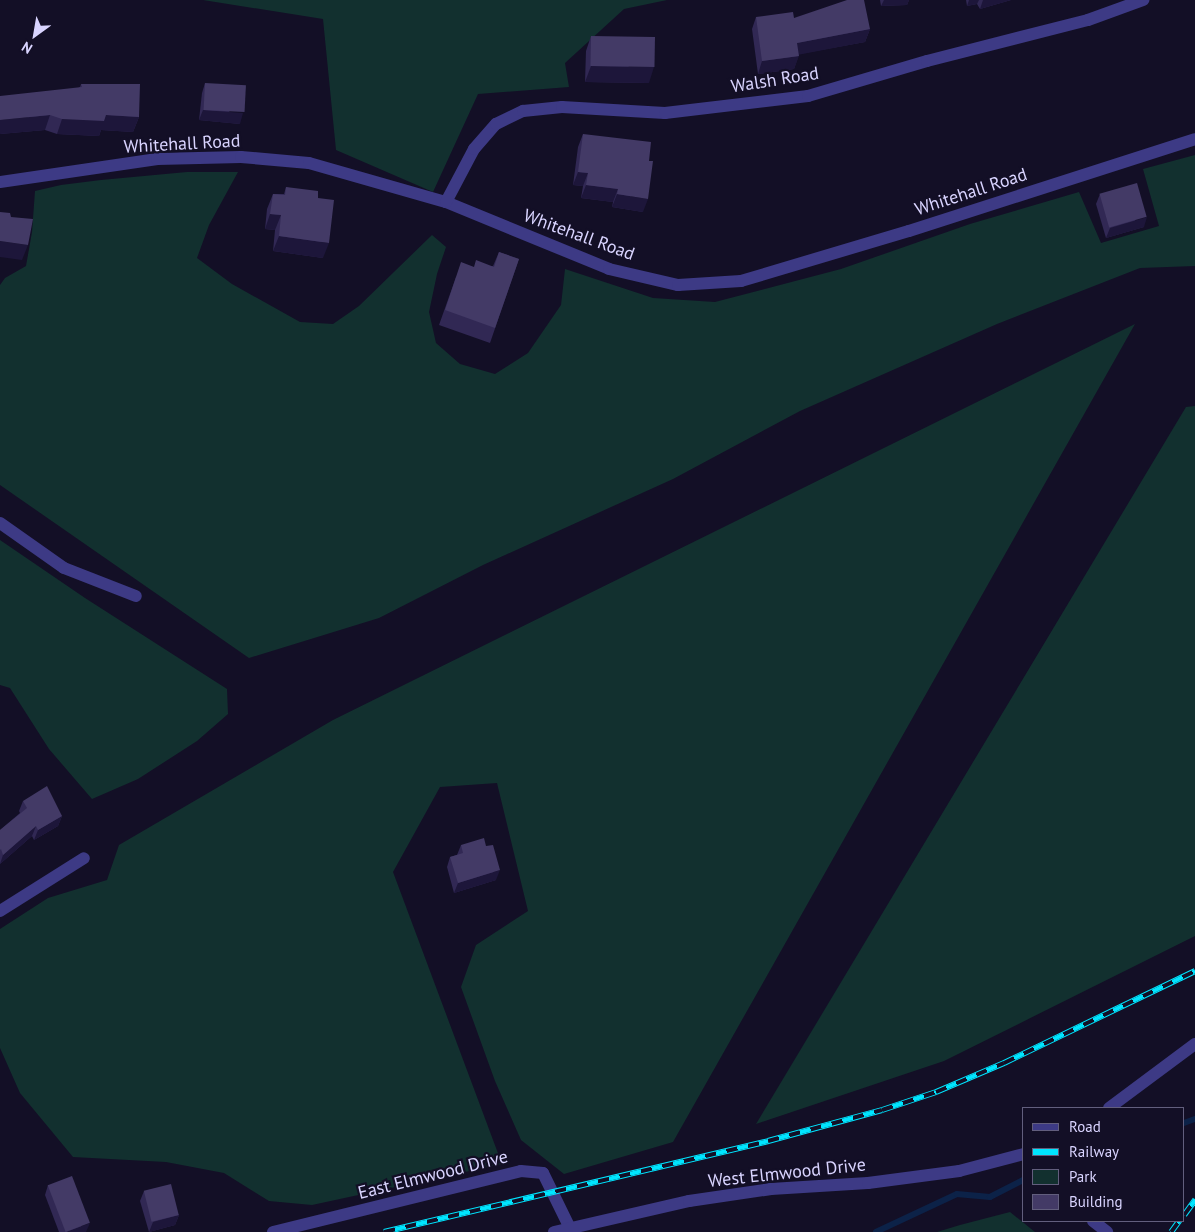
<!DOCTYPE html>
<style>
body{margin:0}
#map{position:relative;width:1195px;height:1232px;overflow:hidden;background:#130f26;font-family:"PT Sans",sans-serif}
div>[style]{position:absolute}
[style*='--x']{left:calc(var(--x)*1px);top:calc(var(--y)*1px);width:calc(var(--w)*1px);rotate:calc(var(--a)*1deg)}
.green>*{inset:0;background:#12302f}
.stream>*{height:5.5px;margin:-2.75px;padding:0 2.75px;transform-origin:2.75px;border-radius:2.75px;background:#0c2248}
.street>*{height:12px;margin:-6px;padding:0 6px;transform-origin:6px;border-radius:6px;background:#3d3a85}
.rail>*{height:5.5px;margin-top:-2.75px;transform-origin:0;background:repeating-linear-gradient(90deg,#130f26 0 11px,#00e5ff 0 22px);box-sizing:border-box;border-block:1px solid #00e5ff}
.wall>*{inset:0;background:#312854}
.shaded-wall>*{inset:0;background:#1d163a}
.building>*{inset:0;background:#433a66;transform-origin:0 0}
span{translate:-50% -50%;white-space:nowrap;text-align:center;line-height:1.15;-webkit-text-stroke:4.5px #130f26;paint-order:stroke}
.street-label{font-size:18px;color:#d9d4ff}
.legend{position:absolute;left:1022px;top:1107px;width:162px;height:115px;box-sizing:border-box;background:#130f26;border:1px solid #625e7d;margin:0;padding:6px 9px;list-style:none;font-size:15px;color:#d9d4ff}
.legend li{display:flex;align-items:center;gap:10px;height:25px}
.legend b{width:25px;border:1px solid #625e7d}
.north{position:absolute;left:10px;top:10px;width:50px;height:50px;-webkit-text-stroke:4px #130f26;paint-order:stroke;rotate:212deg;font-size:14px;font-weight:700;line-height:20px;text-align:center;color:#d9d4ff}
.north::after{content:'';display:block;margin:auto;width:18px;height:22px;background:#d9d4ff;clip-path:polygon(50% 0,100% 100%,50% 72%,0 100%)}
</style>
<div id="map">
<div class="green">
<i style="clip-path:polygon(203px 0,667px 0,624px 9px,565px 63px,569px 87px,478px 94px,433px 192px,336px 150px,323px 19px)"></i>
<i style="clip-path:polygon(1195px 155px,1195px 266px,1140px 268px,997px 324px,800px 411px,673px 479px,483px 565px,379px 618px,249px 658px,0 485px,0 285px,5px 278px,26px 266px,32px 232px,35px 191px,61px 185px,101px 180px,187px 172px,238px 172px,209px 225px,197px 258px,232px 284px,300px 322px,333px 324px,359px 306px,432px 235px,446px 247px,437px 274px,429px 312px,436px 343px,460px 364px,495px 374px,528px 353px,561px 305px,565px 269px,653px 298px,715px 302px,841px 269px,970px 224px,1079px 192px,1101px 243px,1159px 226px,1143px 169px)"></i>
<i style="clip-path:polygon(1135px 324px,673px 1142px,564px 1174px,521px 1140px,495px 1081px,461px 987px,476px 945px,528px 911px,497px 783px,440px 787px,393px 872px,502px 1164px,312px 1205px,269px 1201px,224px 1173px,166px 1162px,73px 1157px,20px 1093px,0 1048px,0 929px,48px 898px,107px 880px,119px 845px,333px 720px)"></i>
<i style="clip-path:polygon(1195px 406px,1195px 936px,944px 1061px,756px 1124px,1186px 407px)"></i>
<i style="clip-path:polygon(0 540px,85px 598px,227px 689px,228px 714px,197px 741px,138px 779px,92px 799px,49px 749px,10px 688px,0 685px)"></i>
<i style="clip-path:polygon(1010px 1212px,1035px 1232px,937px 1232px,960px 1225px)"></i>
</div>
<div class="stream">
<i style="--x:1184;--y:1123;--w:12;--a:-20"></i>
<i style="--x:876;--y:1232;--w:89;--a:-25.1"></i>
<i style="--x:957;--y:1194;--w:33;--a:5"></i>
<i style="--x:990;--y:1197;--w:38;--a:-27"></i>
</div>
<div class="street">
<i style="--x:0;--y:182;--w:159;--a:-8.3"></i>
<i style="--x:157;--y:159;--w:84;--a:-1.4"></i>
<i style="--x:241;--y:157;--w:68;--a:5"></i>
<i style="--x:309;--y:163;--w:142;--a:15.9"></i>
<i style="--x:446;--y:202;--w:176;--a:22.3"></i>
<i style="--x:609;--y:269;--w:71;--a:13.1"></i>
<i style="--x:678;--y:285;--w:63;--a:-3.6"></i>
<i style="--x:741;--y:281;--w:175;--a:-16.6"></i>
<i style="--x:909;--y:231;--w:300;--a:-17.8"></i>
<i style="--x:446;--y:202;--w:60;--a:-62.2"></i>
<i style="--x:474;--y:149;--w:33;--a:-49"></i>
<i style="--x:496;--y:124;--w:30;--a:-26"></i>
<i style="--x:523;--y:111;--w:39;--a:-6"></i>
<i style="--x:562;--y:107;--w:103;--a:3.3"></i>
<i style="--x:665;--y:113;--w:144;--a:-6.8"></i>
<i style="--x:808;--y:96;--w:124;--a:-16.4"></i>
<i style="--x:927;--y:61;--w:166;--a:-14.3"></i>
<i style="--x:1088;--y:20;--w:59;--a:-20"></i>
<i style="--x:0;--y:523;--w:78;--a:35.1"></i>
<i style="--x:64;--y:568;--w:77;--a:21.3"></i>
<i style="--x:0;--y:911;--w:99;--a:-32.2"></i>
<i style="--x:1109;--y:1108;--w:107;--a:-36.7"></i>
<i style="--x:1093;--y:1221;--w:18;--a:38"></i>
<i style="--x:273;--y:1232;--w:255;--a:-13.8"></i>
<i style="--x:521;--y:1171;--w:22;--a:5"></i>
<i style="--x:543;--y:1173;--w:61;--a:63.9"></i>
<i style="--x:554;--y:1232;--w:139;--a:-12.9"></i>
<i style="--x:689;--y:1201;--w:83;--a:-8.3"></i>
<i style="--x:771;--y:1189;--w:97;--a:-3.5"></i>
<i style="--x:868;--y:1183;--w:92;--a:-7.5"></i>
<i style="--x:959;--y:1171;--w:67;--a:-14.7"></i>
</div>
<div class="rail">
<i style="--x:1184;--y:1215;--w:19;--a:-54"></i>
<i style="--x:384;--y:1232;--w:395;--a:-13.3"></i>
<i style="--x:768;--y:1141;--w:118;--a:-15.2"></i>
<i style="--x:882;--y:1110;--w:57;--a:-18.4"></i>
<i style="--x:936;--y:1092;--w:74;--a:-23.1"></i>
<i style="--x:1004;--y:1063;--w:212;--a:-25.7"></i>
<i style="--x:1171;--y:1232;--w:14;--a:-54"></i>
</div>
<div class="wall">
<i style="clip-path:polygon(880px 0,909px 0,907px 5px,881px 6px)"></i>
<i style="clip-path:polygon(966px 0,1011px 0,980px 9px,977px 4px,967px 6px)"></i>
<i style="clip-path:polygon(756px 17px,794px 18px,870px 29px,865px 42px,799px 54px,794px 69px,758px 74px,752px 29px)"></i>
<i style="clip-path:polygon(591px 36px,649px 83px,585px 82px,586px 51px)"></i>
<i style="clip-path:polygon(205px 83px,240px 124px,199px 120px,202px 93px)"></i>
<i style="clip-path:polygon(81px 84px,139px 117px,133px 132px,101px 130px,99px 136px,57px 134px,45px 130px,0 134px,80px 87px)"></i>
<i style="clip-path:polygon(583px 134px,643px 212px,612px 207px,613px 202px,581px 198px,583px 186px,573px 185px,578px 147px)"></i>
<i style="clip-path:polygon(286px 187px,318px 198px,323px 258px,273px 251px,275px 230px,265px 229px,267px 209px,273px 194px,284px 194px)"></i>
<i style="clip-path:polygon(1100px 194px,1144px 227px,1106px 238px,1096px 204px)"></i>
<i style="clip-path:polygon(499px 252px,519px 259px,490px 343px,439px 325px,456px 277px,474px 267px,493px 266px)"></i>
<i style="clip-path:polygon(23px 801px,62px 816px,58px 826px,34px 840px,32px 836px,0 864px,0 830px,20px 813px,19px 811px)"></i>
<i style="clip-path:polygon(461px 845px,486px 846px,496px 880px,454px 893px,447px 867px,450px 857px,457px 855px)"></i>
<i style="clip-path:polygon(48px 1185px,86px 1232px,59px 1232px,45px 1195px)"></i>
<i style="clip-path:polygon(144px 1191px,179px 1215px,175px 1225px,149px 1232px,140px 1201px)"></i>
</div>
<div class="shaded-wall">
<i style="clip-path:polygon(884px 0,909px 0,907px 5px,881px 6px)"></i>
<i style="clip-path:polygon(969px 0,979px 0,977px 4px,967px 6px)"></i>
<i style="clip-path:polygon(983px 0,1011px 0,980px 9px)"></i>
<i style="clip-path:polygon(870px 29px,865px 42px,792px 56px,797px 43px)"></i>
<i style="clip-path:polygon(799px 56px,794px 69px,758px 74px,762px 61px)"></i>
<i style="clip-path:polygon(591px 66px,654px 67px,649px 83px,585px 82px)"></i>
<i style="clip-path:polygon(203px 110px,243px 113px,240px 124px,199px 120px)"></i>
<i style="clip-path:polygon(50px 115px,45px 130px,0 134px,0 120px)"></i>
<i style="clip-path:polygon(106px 115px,139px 117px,133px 132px,101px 130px,99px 136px,57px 134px,62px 119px)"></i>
<i style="clip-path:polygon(578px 172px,588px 173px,583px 186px,573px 185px)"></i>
<i style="clip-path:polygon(586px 185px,618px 189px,613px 202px,581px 198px)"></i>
<i style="clip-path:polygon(617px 194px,648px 199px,643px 212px,612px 207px)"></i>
<i style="clip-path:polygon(270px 214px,281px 215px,275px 230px,265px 229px)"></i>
<i style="clip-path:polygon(1147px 217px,1144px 227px,1106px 238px,1110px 228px)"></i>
<i style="clip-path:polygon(279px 236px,329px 243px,323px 258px,273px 251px)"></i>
<i style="clip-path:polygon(0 241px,28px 245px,22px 260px,0 257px)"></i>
<i style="clip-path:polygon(62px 816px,58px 826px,34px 840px,38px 830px)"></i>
<i style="clip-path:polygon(36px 826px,32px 836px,0 864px,3px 855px)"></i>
<i style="clip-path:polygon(500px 870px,496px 880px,454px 893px,458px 883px)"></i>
<i style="clip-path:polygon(179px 1215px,175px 1225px,149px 1232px,153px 1222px)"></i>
<i style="clip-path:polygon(90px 1223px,86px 1232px,66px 1232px)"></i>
</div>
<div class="building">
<i style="clip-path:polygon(847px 0,864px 0,870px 29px,797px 43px,799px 56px,762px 61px,756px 17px,793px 12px,794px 18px)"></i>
<i style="left:591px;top:36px;width:64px;height:30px;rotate:1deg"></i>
<i style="left:205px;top:83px;width:41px;height:27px;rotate:3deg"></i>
<i style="clip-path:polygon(81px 84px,140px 84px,139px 117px,106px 115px,104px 121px,62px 119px,50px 115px,0 120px,0 96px,82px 87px)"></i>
<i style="clip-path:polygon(583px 134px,651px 142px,649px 161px,653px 161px,648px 199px,617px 194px,618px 189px,586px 185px,588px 173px,578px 172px)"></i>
<i style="left:1137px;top:183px;width:35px;height:39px;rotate:74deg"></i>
<i style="clip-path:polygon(286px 187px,318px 191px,318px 198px,334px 200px,329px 243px,279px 236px,281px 215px,270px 214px,273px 194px,285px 195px)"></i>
<i style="clip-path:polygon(0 212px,10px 213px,11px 217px,33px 219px,28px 245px,0 241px)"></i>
<i style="clip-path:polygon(499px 252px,519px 259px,495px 328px,445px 310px,461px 262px,474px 267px,476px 260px,494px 267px)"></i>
<i style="clip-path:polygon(47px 786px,62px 816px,38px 830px,36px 826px,3px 855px,1px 849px,0 850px,0 830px,27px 808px,23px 801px)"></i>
<i style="clip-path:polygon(484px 838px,486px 846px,493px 845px,500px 870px,458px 883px,450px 857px,463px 853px,461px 845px)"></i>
<i style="left:72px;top:1176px;width:50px;height:26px;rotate:69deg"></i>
<i style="left:171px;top:1184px;width:32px;height:28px;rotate:76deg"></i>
</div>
<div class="street-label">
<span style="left:775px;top:80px;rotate:-9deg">Walsh Road</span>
<span style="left:182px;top:144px;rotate:-3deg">Whitehall Road</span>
<span style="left:971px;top:192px;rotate:-18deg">Whitehall Road</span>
<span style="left:579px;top:235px;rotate:20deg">Whitehall Road</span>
<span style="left:787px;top:1173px;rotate:-6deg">West Elmwood Drive</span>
<span style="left:433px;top:1175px;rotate:-14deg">East Elmwood Drive</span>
</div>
<ul class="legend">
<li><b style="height:6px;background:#3d3a85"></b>Road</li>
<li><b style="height:6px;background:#00e5ff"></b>Railway</li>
<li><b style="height:14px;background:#12302f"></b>Park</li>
<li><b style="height:14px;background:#433a66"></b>Building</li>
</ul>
<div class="north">N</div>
</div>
